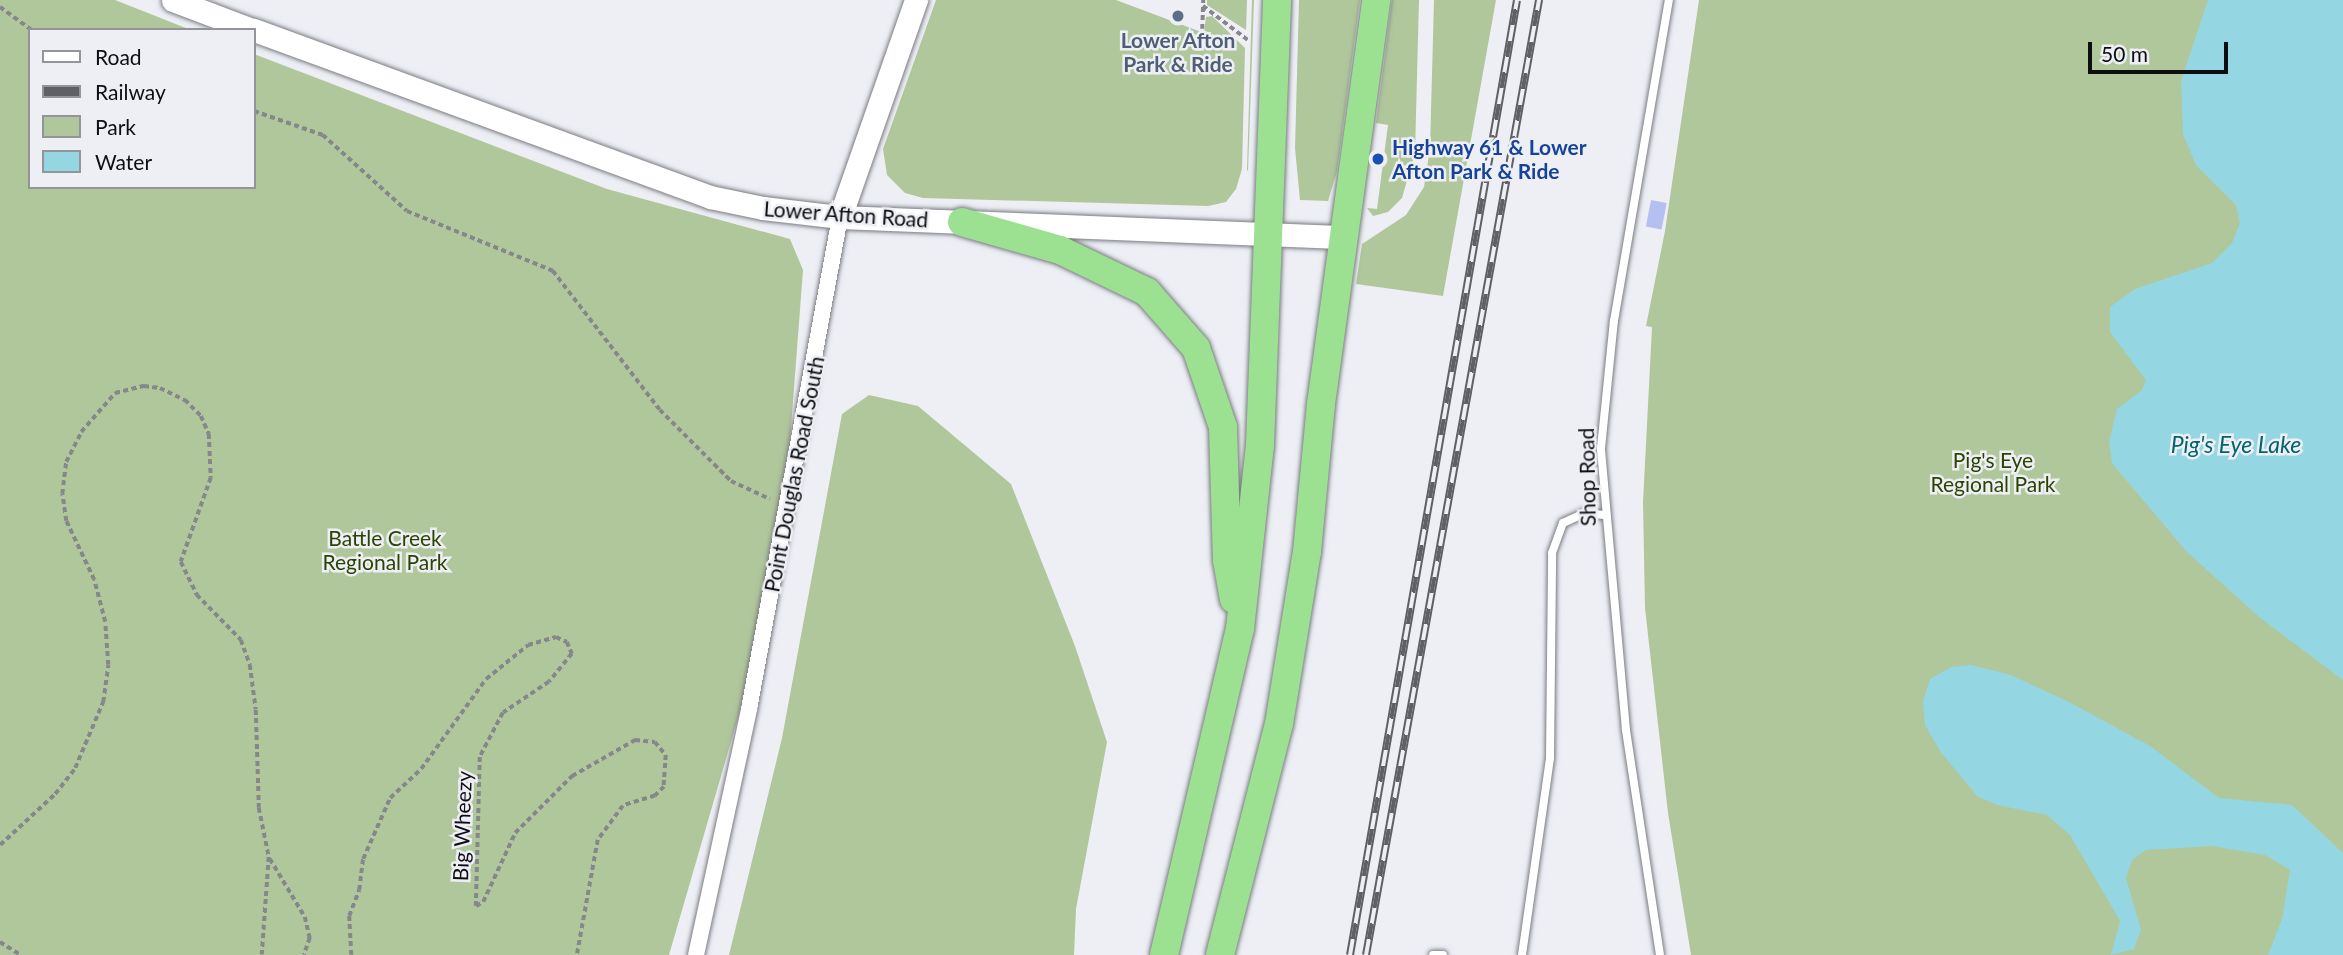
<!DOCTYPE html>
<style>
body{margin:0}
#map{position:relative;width:2343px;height:955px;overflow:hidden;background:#edeff5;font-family:Lato,sans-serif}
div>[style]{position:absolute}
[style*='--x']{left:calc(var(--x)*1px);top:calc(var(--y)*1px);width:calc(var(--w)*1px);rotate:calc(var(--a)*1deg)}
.green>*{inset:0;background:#b0c79c}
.water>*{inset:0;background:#94d6e1}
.building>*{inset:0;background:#b4c0ef;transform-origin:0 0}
.path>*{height:3.5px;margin-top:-1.75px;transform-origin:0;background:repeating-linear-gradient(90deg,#85878b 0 5px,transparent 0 8.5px)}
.roads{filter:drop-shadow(0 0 2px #7a7c81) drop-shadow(0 0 2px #7a7c81)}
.lane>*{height:8px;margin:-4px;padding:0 4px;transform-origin:4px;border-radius:4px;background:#fff}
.street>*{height:16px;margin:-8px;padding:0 8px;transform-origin:8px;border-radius:8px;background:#fff}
.secondary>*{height:23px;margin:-11.5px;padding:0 11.5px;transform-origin:11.5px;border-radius:11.5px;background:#fff}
.highway>*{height:28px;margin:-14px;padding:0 14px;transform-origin:14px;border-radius:14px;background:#9be191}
.rail>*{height:8px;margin-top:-4px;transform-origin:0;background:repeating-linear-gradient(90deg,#edeff5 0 16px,#5f6064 0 32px);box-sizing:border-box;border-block:2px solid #5f6064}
.dots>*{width:19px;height:19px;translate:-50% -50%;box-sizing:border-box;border:4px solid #edeff5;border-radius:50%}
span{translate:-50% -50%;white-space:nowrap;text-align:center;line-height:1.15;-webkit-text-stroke:5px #edeff5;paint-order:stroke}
.service-label{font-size:21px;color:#4e5e75;font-weight:700}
.transit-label{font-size:21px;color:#164399;font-weight:700}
.left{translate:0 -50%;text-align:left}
.street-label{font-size:21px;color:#0d0e10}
.park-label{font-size:21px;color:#294500}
.water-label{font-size:23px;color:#02646f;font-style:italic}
.legend{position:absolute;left:28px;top:28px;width:228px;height:161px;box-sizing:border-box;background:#edeff5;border:2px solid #939599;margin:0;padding:9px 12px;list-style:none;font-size:21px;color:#0d0e10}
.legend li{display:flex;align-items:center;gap:14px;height:35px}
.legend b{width:35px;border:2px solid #939599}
.scale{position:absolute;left:2088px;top:42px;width:140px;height:32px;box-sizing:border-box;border:4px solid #0d0e10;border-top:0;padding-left:9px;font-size:21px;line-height:24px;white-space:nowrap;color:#0d0e10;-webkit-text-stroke:5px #edeff5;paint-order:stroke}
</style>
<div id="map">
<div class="green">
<i style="clip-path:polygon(0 0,115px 0,191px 30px,30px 30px,30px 187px,254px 187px,254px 54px,607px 189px,790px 239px,803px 270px,780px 573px,669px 955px,0 955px)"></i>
<i style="clip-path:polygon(936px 0,1116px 0,1204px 33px,1206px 17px,1212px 16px,1245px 48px,1242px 169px,1236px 189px,1226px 202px,1208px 206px,923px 198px,905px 193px,887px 175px,883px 149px)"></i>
<i style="clip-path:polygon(1207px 0,1247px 0,1246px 30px,1207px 5px)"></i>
<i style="clip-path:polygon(1252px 0,1254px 0,1248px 171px,1247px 170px)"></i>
<i style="clip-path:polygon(1299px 0,1360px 0,1337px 171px,1328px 201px,1300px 200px,1295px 148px)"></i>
<i style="clip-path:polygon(1392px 0,1419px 0,1415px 153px,1402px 198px,1388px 212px,1373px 216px,1367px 208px,1377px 209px,1388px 125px,1376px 123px)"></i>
<i style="clip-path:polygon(1434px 0,1496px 0,1443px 296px,1356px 284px,1362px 244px,1406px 215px,1424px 187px,1430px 148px)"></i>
<i style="clip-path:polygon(1699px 0,2343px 0,2343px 955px,1691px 955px,1668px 813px,1645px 608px,1643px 502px,1652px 327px,1646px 326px,1665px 231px)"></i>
<i style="clip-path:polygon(869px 395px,918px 406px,1011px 484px,1075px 646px,1107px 742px,1076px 909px,1074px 955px,729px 955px,782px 738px,842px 414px)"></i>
</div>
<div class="water">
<i style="clip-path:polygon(2208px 0,2343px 0,2343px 680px,2259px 617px,2186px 551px,2112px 463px,2109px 441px,2117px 409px,2142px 390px,2146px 380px,2110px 332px,2110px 307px,2135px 289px,2212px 263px,2232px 243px,2240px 223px,2236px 205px,2196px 165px,2183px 134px,2181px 81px)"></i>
<i style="clip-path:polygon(1971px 665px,2011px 675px,2069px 702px,2150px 746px,2219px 798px,2292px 805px,2343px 853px,2343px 955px,2268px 955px,2282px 919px,2290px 870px,2265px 855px,2212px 846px,2146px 850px,2132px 860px,2126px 878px,2141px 930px,2134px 949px,2111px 955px,2120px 921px,2070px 835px,2047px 815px,1997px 805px,1977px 796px,1940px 751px,1925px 725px,1923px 701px,1930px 679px,1951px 667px)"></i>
</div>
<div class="building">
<i style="left:1651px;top:200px;width:16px;height:27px;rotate:11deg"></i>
</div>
<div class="path">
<i style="--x:1203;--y:6;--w:56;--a:37.1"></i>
<i style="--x:0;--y:7;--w:39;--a:36"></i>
<i style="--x:1202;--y:29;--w:29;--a:-88"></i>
<i style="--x:254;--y:111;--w:73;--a:19.2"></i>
<i style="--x:323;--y:135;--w:113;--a:42.1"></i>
<i style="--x:407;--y:211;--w:158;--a:22.3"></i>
<i style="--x:553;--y:271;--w:175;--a:52.4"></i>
<i style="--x:660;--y:410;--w:100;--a:45"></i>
<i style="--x:731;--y:481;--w:43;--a:24.8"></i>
<i style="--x:0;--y:845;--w:75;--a:-42.8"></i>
<i style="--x:55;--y:794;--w:33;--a:-52"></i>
<i style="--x:75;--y:768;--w:72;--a:-67"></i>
<i style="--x:103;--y:702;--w:37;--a:-82"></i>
<i style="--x:108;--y:665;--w:43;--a:-94"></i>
<i style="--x:105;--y:622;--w:43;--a:-104.7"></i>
<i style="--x:94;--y:580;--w:65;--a:-115.4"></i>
<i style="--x:66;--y:521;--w:27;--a:-98"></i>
<i style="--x:62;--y:494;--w:32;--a:-83"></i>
<i style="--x:66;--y:462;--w:34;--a:-63"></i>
<i style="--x:81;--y:432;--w:52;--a:-48.9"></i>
<i style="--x:115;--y:393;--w:30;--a:-14"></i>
<i style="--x:144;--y:386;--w:16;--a:7"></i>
<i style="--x:160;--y:388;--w:28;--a:26"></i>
<i style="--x:185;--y:400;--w:23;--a:45"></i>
<i style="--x:201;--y:416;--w:20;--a:66"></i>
<i style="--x:209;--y:434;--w:44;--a:87.4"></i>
<i style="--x:211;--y:478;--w:89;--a:109.7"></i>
<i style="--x:181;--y:562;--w:37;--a:64"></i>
<i style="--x:197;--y:595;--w:63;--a:45.6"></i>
<i style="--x:241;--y:640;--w:27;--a:70"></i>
<i style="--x:250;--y:665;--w:45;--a:82.4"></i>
<i style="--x:256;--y:710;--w:98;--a:88.2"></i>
<i style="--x:259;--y:808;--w:50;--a:78.5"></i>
<i style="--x:269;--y:857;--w:98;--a:94.1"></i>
<i style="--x:270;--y:859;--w:68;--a:58.9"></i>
<i style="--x:305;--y:917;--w:22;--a:77"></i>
<i style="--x:310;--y:938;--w:18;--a:109"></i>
<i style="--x:0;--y:942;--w:25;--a:32"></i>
<i style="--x:351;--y:955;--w:39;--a:-93"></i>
<i style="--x:349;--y:916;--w:28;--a:-69"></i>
<i style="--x:359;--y:890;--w:31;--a:-83"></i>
<i style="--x:363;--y:859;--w:67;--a:-66.1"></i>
<i style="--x:390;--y:798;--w:42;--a:-43.1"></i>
<i style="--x:421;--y:769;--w:111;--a:-54.2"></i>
<i style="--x:486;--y:679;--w:54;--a:-39"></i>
<i style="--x:528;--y:645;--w:29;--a:-16"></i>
<i style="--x:556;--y:637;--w:12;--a:24"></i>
<i style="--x:567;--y:642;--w:13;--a:67"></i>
<i style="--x:572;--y:654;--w:36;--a:129"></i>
<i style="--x:549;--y:682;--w:55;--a:146"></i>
<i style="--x:503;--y:713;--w:50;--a:117.6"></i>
<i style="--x:480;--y:757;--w:149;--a:91.5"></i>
<i style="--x:476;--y:906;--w:8;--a:-30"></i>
<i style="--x:483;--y:902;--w:76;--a:-65.1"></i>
<i style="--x:515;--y:833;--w:81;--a:-45"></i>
<i style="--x:572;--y:776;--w:73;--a:-29.7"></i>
<i style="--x:635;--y:740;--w:20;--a:6"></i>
<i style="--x:655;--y:742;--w:17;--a:50"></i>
<i style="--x:666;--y:755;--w:32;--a:94"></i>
<i style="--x:664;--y:787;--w:13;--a:135"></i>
<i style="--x:655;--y:796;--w:34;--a:163"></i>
<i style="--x:623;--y:806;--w:42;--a:126.3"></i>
<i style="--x:598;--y:840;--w:117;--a:100.3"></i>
</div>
<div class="roads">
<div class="lane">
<i style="--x:1433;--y:955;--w:10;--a:0"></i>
<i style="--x:1522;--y:955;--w:199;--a:-81.9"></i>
<i style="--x:1550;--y:758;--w:205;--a:-89.4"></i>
<i style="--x:1552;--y:553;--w:32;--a:-70"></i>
<i style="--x:1563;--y:523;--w:23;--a:-25"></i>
<i style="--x:1584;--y:513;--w:20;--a:6"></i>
<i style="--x:1660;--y:955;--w:228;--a:-98.6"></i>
<i style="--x:1626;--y:730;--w:283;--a:-95.1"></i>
<i style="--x:1601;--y:448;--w:128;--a:-84.2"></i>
<i style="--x:1614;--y:321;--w:326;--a:-80.3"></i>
</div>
<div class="street">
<i style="--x:696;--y:955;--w:252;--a:-77.8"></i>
<i style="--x:749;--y:709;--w:500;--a:-79.52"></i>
</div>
<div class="secondary">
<i style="--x:173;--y:0;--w:85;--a:20.8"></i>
<i style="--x:254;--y:30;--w:486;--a:20.1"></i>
<i style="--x:710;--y:197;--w:54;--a:11.7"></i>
<i style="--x:763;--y:208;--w:78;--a:6.7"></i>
<i style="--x:840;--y:217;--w:503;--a:2.28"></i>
<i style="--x:840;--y:217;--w:230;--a:-70.7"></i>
</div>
<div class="highway">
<i style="--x:962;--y:222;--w:102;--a:15.9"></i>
<i style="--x:1060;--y:250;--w:97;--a:25.8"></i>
<i style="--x:1147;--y:292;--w:74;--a:48.8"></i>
<i style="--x:1196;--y:348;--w:83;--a:71.1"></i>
<i style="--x:1223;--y:427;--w:133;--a:88.3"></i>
<i style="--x:1227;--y:560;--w:40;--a:80"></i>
<i style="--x:1164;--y:955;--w:335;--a:-76.9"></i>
<i style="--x:1240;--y:629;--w:185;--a:-83.8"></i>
<i style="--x:1260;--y:445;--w:445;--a:-87.8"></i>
<i style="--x:1220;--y:955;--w:238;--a:-75.7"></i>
<i style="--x:1279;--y:724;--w:174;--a:-80.8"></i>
<i style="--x:1307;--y:552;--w:149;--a:-84.6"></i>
<i style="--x:1321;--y:404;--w:408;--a:-82.2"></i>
</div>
</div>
<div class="rail">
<i style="--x:1350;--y:955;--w:969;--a:-80.08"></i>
<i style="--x:1366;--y:955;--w:971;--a:-79.73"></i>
</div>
<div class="dots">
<i style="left:1178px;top:16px;background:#5c6f8a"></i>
<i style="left:1378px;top:159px;background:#1a4fb4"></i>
</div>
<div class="service-label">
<span style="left:1178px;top:52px">Lower Afton<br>Park &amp; Ride</span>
</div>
<div class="transit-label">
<span class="left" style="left:1392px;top:159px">Highway 61 &amp; Lower<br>Afton Park &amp; Ride</span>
</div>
<div class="street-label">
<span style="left:846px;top:214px;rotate:4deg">Lower Afton Road</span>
<span style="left:794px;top:474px;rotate:-79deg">Point Douglas Road South</span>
<span style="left:1587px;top:477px;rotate:-91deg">Shop Road</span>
<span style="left:462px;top:826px;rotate:-88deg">Big Wheezy</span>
</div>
<div class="park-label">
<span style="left:1993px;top:472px">Pig's Eye<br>Regional Park</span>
<span style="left:385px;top:550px">Battle Creek<br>Regional Park</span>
</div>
<div class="water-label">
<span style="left:2236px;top:444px">Pig's Eye Lake</span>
</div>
<ul class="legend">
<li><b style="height:9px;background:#fff"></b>Road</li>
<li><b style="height:9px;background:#5f6064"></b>Railway</li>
<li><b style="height:19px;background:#b0c79c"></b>Park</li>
<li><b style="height:19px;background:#94d6e1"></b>Water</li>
</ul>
<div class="scale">50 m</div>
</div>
